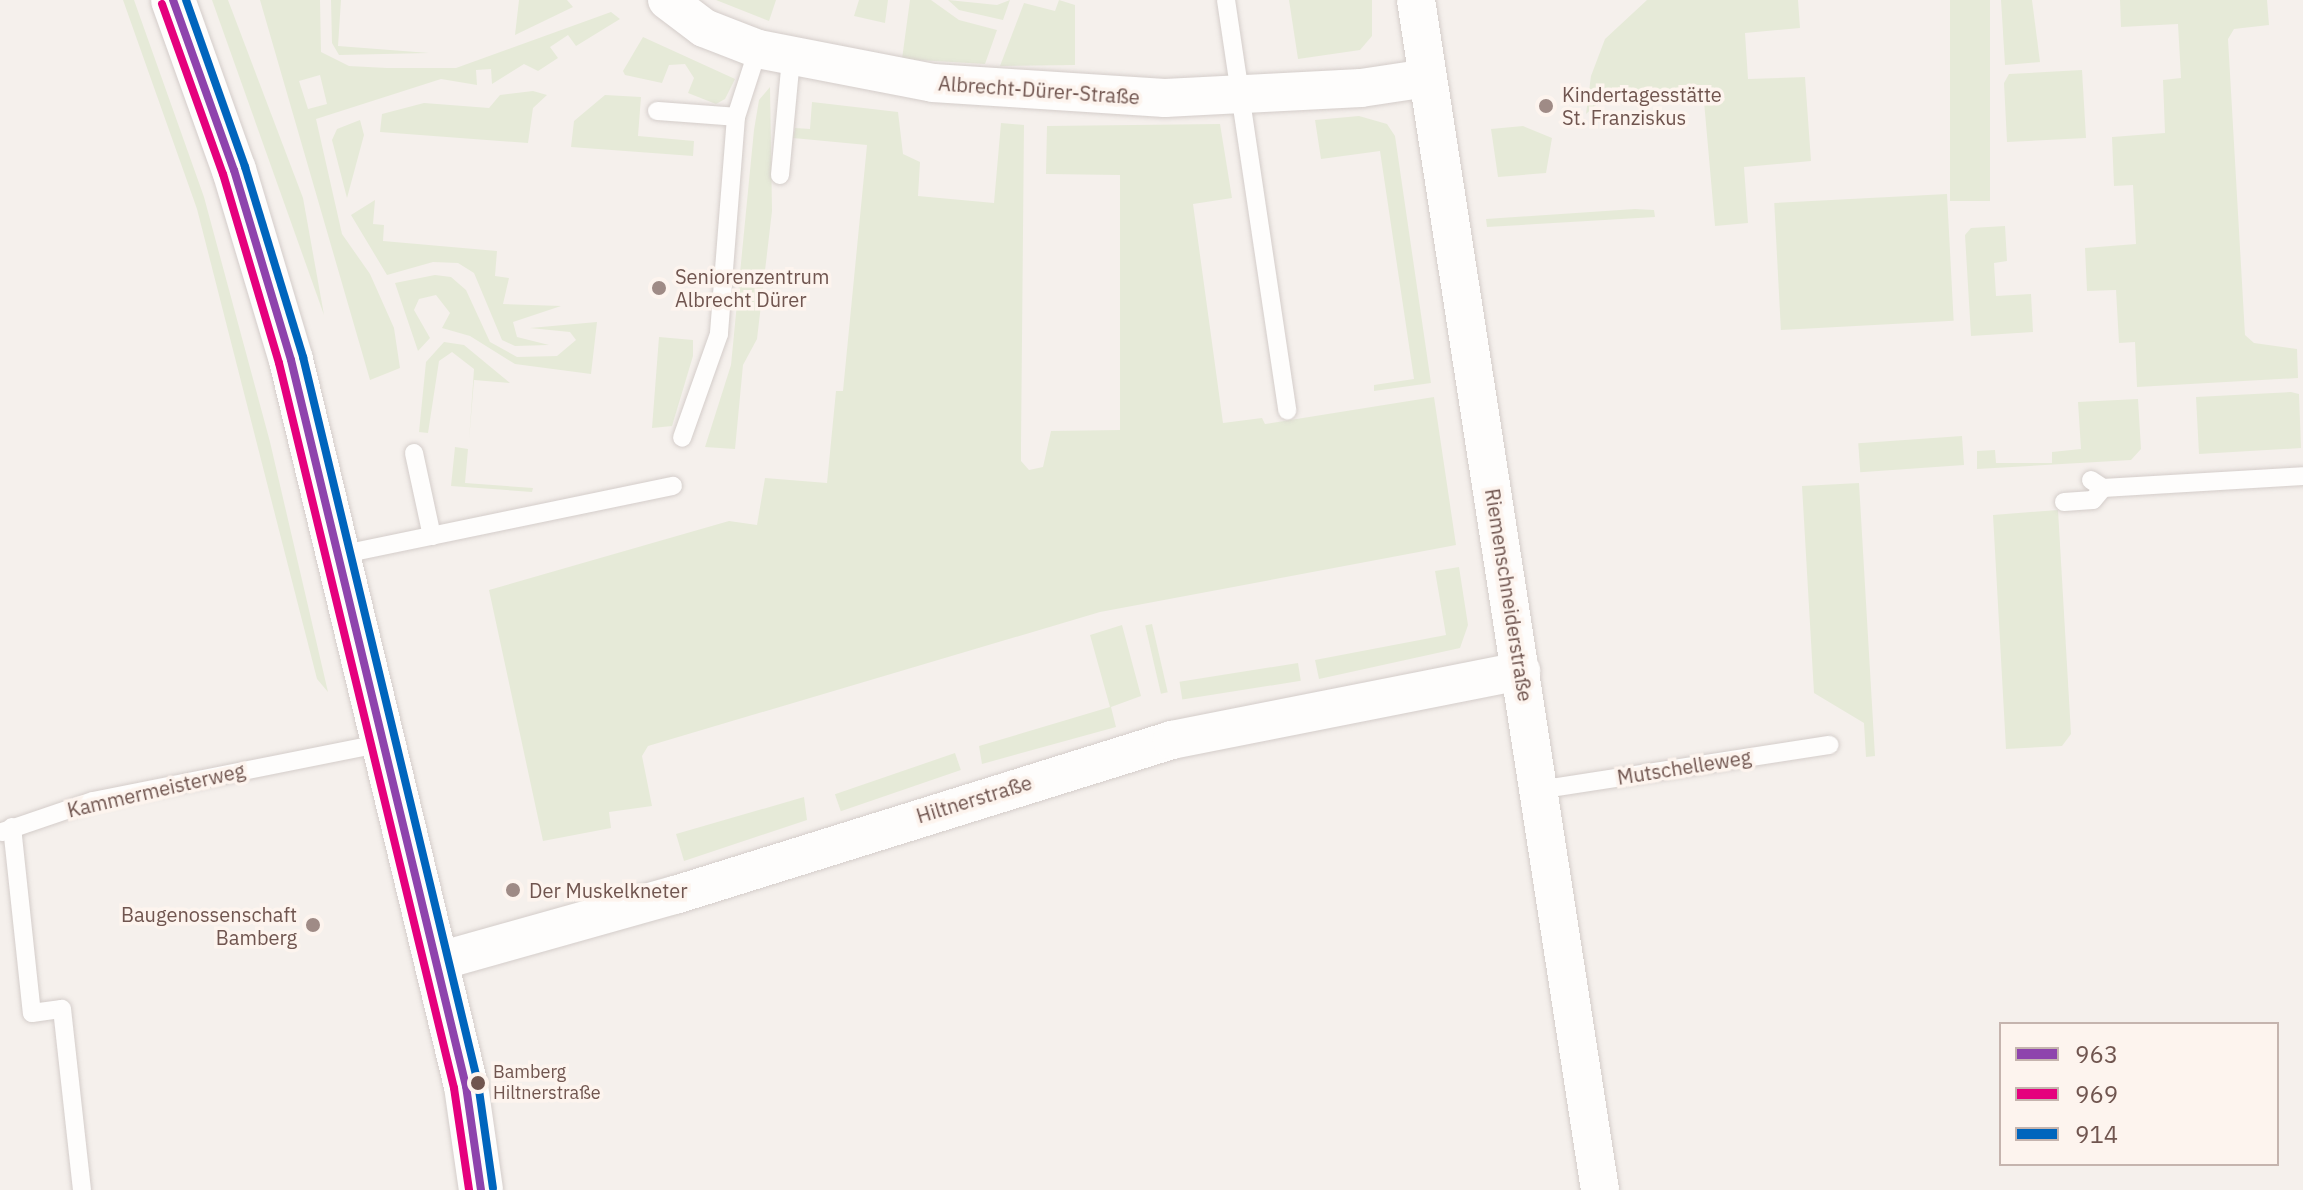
<!DOCTYPE html>
<meta charset="utf-8">
<style>
body{margin:0}
#map{position:relative;width:2303px;height:1190px;overflow:hidden;background:#f5f0ec;font-family:"IBM Plex Sans",sans-serif}
div>[style]{position:absolute}
[style*='--x']{left:calc(var(--x)*1px);top:calc(var(--y)*1px);width:calc(var(--w)*1px);rotate:calc(var(--a)*1deg)}
.green>*{inset:0;background:#e6ead8;transform-origin:0 0}
.roads{filter:drop-shadow(0 0 2px #d4cdca) drop-shadow(0 0 2px #d4cdca)}
.lane>*{height:18px;margin:-9px;padding:0 9px;transform-origin:9px;border-radius:9px;background:#fefdfc}
.street>*{height:38px;margin:-19px;padding:0 19px;transform-origin:19px;border-radius:19px;background:#fefdfc}
.secondary>*{height:44px;margin:-22px;padding:0 22px;transform-origin:22px;border-radius:22px;background:#fefdfc}
.bus-1>*{height:8px;margin:-4px;padding:0 4px;transform-origin:4px;border-radius:4px;background:#8e44ad}
.bus-2>*{height:8px;margin:-4px;padding:0 4px;transform-origin:4px;border-radius:4px;background:#e5007d}
.bus-3>*{height:8px;margin:-4px;padding:0 4px;transform-origin:4px;border-radius:4px;background:#0065bd}
.dots>*{width:22px;height:22px;translate:-50% -50%;box-sizing:border-box;border:4px solid #fdf4ee;border-radius:50%}
span{translate:-50% -50%;white-space:nowrap;text-align:center;line-height:1.15;-webkit-text-stroke:7px #fdf4ee;paint-order:stroke}
.bus-label{font-size:18px;color:#70554f}
.left{translate:0 -50%;text-align:left}
.street-label{font-size:20px;color:#70554f}
.poi-label{font-size:20px;color:#70554f}
.right{translate:-100% -50%;text-align:right}
.legend{position:absolute;left:1999px;top:1022px;width:280px;height:144px;box-sizing:border-box;background:#fdf4ee;border:2px solid #c5b4ae;margin:0;padding:10px 14px;list-style:none;font-size:24px;color:#70554f}
.legend li{display:flex;align-items:center;gap:16px;height:40px}
.legend b{width:40px;border:2px solid #c5b4ae}
</style>
<div id="map">
<div class="green">
<i style="clip-path:polygon(123px 0,134px 0,204px 197px,270px 442px,328px 692px,317px 679px,197px 209px)"></i>
<i style="clip-path:polygon(212px 0,228px 0,303px 198px,324px 315px)"></i>
<i style="clip-path:polygon(evenodd,260px 0,320px 0,321px 52px,349px 66px,387px 68px,456px 68px,611px 12px,620px 19px,576px 46px,568px 35px,550px 47px,558px 58px,538px 71px,524px 64px,492px 84px,491px 69px,476px 70px,477px 85px,441px 79px,316px 119px,342px 234px,370px 274px,394px 328px,400px 368px,370px 380px,260px 0,320px 75px,327px 104px,308px 109px,299px 81px,320px 75px)"></i>
<i style="clip-path:polygon(331px 0,341px 0,338px 46px,429px 53px,339px 55px,332px 43px)"></i>
<i style="clip-path:polygon(519px 0,567px 0,573px 7px,515px 35px)"></i>
<i style="clip-path:polygon(716px 0,776px 0,769px 21px)"></i>
<i style="clip-path:polygon(859px 0,888px 0,885px 23px,854px 16px)"></i>
<i style="clip-path:polygon(910px 0,931px 0,959px 20px,997px 30px,985px 64px,902px 59px)"></i>
<i style="clip-path:polygon(948px 0,997px 5px,1010px 0,1003px 20px,959px 10px)"></i>
<i style="clip-path:polygon(1059px 0,1075px 5px,1075px 65px,1000px 66px,1024px 3px,1055px 11px)"></i>
<i style="clip-path:polygon(1289px 0,1372px 0,1372px 36px,1360px 50px,1298px 59px)"></i>
<i style="clip-path:polygon(1647px 0,1798px 0,1800px 28px,1745px 33px,1748px 79px,1805px 77px,1811px 161px,1744px 167px,1748px 223px,1715px 226px,1703px 90px,1604px 98px,1586px 114px,1591px 76px,1605px 39px)"></i>
<i style="left:1950px;top:0;width:40px;height:201px"></i>
<i style="clip-path:polygon(2001px 0,2032px 0,2040px 62px,2005px 65px)"></i>
<i style="clip-path:polygon(2120px 0,2267px 0,2269px 25px,2234px 29px,2228px 39px,2245px 335px,2254px 343px,2297px 349px,2298px 378px,2137px 387px,2135px 342px,2119px 343px,2116px 290px,2087px 291px,2085px 248px,2136px 244px,2133px 185px,2114px 186px,2112px 137px,2165px 133px,2163px 80px,2181px 78px,2178px 24px,2121px 27px)"></i>
<i style="clip-path:polygon(643px 37px,735px 79px,725px 99px,716px 104px,688px 93px,694px 78px,685px 64px,669px 65px,662px 83px,625px 75px,623px 71px)"></i>
<i style="clip-path:polygon(2082px 70px,2086px 138px,2007px 142px,2004px 83px,2009px 74px)"></i>
<i style="clip-path:polygon(770px 87px,772px 211px,757px 339px,743px 365px,735px 449px,705px 447px,731px 365px,754px 130px,759px 100px)"></i>
<i style="clip-path:polygon(533px 91px,547px 95px,533px 108px,528px 143px,380px 132px,382px 114px,424px 103px,489px 108px,500px 95px)"></i>
<i style="clip-path:polygon(605px 95px,641px 97px,638px 136px,694px 141px,693px 156px,571px 147px,574px 121px)"></i>
<i style="clip-path:polygon(812px 102px,898px 112px,903px 154px,920px 162px,918px 196px,994px 203px,1001px 123px,1024px 125px,1021px 446px,1021px 461px,1029px 470px,1043px 467px,1051px 431px,1120px 430px,1120px 175px,1046px 174px,1047px 126px,1220px 124px,1232px 198px,1193px 204px,1223px 423px,1262px 418px,1265px 424px,1434px 397px,1456px 545px,1100px 612px,648px 746px,642px 756px,652px 806px,609px 812px,611px 828px,543px 841px,489px 590px,729px 521px,757px 525px,765px 478px,827px 483px,836px 391px,843px 391px,867px 145px,793px 138px,795px 128px,810px 129px)"></i>
<i style="clip-path:polygon(1359px 116px,1387px 124px,1395px 136px,1431px 383px,1374px 391px,1374px 385px,1414px 379px,1380px 151px,1321px 159px,1315px 120px)"></i>
<i style="clip-path:polygon(360px 120px,364px 135px,347px 198px,332px 140px,337px 129px)"></i>
<i style="clip-path:polygon(1523px 126px,1552px 138px,1546px 173px,1498px 177px,1491px 129px)"></i>
<i style="left:1947px;top:194px;width:127px;height:173px;rotate:87deg"></i>
<i style="clip-path:polygon(375px 200px,373px 224px,384px 225px,383px 241px,497px 251px,495px 276px,509px 278px,503px 304px,561px 306px,513px 322px,517px 337px,549px 345px,515px 346px,502px 340px,474px 273px,458px 263px,433px 262px,387px 275px,351px 215px)"></i>
<i style="clip-path:polygon(1635px 209px,1654px 210px,1655px 217px,1487px 227px,1486px 219px)"></i>
<i style="clip-path:polygon(2005px 226px,2007px 261px,1994px 263px,1996px 296px,2031px 294px,2033px 332px,1971px 336px,1965px 235px,1971px 228px)"></i>
<i style="clip-path:polygon(435px 275px,451px 277px,466px 290px,490px 342px,517px 357px,557px 356px,576px 340px,570px 332px,530px 328px,597px 322px,591px 374px,515px 364px,470px 336px,442px 328px,450px 313px,436px 295px,419px 299px,414px 310px,430px 338px,418px 351px,395px 283px)"></i>
<i style="clip-path:polygon(659px 337px,693px 340px,693px 356px,672px 426px,652px 428px)"></i>
<i style="clip-path:polygon(444px 342px,464px 345px,510px 383px,474px 380px,469px 441px,474px 369px,452px 352px,439px 361px,428px 433px,419px 432px,426px 362px)"></i>
<i style="clip-path:polygon(2291px 392px,2299px 394px,2301px 448px,2199px 454px,2196px 397px)"></i>
<i style="clip-path:polygon(2138px 399px,2141px 449px,2131px 460px,1977px 469px,1977px 451px,1995px 450px,1996px 463px,2052px 463px,2052px 452px,2081px 449px,2078px 402px)"></i>
<i style="left:1962px;top:436px;width:29px;height:104px;rotate:86deg"></i>
<i style="clip-path:polygon(455px 447px,468px 449px,465px 483px,533px 488px,532px 492px,451px 486px)"></i>
<i style="clip-path:polygon(1859px 483px,1875px 756px,1866px 757px,1864px 723px,1814px 693px,1802px 486px)"></i>
<i style="clip-path:polygon(2058px 510px,2071px 734px,2062px 746px,2006px 749px,1993px 515px)"></i>
<i style="clip-path:polygon(1459px 567px,1468px 625px,1460px 648px,1319px 679px,1315px 660px,1446px 635px,1435px 571px)"></i>
<i style="left:1152px;top:624px;width:70px;height:7px;rotate:77deg"></i>
<i style="clip-path:polygon(1122px 625px,1141px 696px,1111px 707px,1116px 727px,982px 764px,979px 746px,1110px 707px,1090px 635px)"></i>
<i style="left:1298px;top:663px;width:18px;height:120px;rotate:81deg"></i>
<i style="left:955px;top:753px;width:18px;height:127px;rotate:71deg"></i>
<i style="clip-path:polygon(804px 797px,807px 820px,684px 861px,676px 834px)"></i>
</div>
<div class="roads">
<div class="lane">
<i style="--x:1226;--y:0;--w:415;--a:81.5"></i>
<i style="--x:657;--y:111;--w:79;--a:4.3"></i>
<i style="--x:736;--y:117;--w:218;--a:94.5"></i>
<i style="--x:719;--y:334;--w:110;--a:109.6"></i>
<i style="--x:736;--y:117;--w:71;--a:-72.1"></i>
<i style="--x:780;--y:175;--w:117;--a:-84.6"></i>
<i style="--x:414;--y:453;--w:85;--a:77.8"></i>
<i style="--x:2091;--y:480;--w:14;--a:34"></i>
<i style="--x:2103;--y:488;--w:200;--a:-3.4"></i>
<i style="--x:2064;--y:502;--w:29;--a:-4"></i>
<i style="--x:2093;--y:500;--w:16;--a:-50"></i>
<i style="--x:339;--y:555;--w:341;--a:-11.7"></i>
<i style="--x:1538;--y:790;--w:295;--a:-8.8"></i>
<i style="--x:12;--y:827;--w:187;--a:83.9"></i>
<i style="--x:32;--y:1013;--w:30;--a:-8"></i>
<i style="--x:62;--y:1009;--w:182;--a:83.7"></i>
<i style="--x:2;--y:832;--w:96;--a:-18.8"></i>
<i style="--x:93;--y:801;--w:296;--a:-11.3"></i>
</div>
<div class="street">
<i style="--x:667;--y:0;--w:46;--a:37.1"></i>
<i style="--x:704;--y:28;--w:58;--a:21.3"></i>
<i style="--x:758;--y:49;--w:178;--a:11"></i>
<i style="--x:933;--y:83;--w:232;--a:3.7"></i>
<i style="--x:1165;--y:98;--w:196;--a:-2.9"></i>
<i style="--x:1361;--y:88;--w:67;--a:-8.6"></i>
<i style="--x:1416;--y:0;--w:1204;--a:81.21"></i>
<i style="--x:436;--y:962;--w:248;--a:-15.7"></i>
<i style="--x:675;--y:895;--w:521;--a:-17.32"></i>
<i style="--x:1172;--y:740;--w:356;--a:-11.2"></i>
</div>
<div class="secondary">
<i style="--x:173;--y:0;--w:181;--a:70.3"></i>
<i style="--x:234;--y:170;--w:198;--a:73.3"></i>
<i style="--x:291;--y:360;--w:747;--a:76.45"></i>
<i style="--x:466;--y:1086;--w:105;--a:81.8"></i>
</div>
</div>
<div class="bus-1">
<i style="--x:173;--y:0;--w:181;--a:70.3"></i>
<i style="--x:234;--y:170;--w:198;--a:73.3"></i>
<i style="--x:291;--y:360;--w:747;--a:76.45"></i>
<i style="--x:466;--y:1086;--w:105;--a:81.8"></i>
</div>
<div class="bus-2">
<i style="--x:162;--y:4;--w:181;--a:70.3"></i>
<i style="--x:223;--y:174;--w:197;--a:73.5"></i>
<i style="--x:279;--y:363;--w:746;--a:76.43"></i>
<i style="--x:454;--y:1088;--w:103;--a:81.6"></i>
</div>
<div class="bus-3">
<i style="--x:186;--y:0;--w:177;--a:70.5"></i>
<i style="--x:245;--y:167;--w:199;--a:73"></i>
<i style="--x:303;--y:357;--w:747;--a:76.45"></i>
<i style="--x:478;--y:1083;--w:106;--a:81.9"></i>
</div>
<div class="dots">
<i style="left:1546px;top:106px;background:#9f8b86"></i>
<i style="left:659px;top:288px;background:#9f8b86"></i>
<i style="left:513px;top:890px;background:#9f8b86"></i>
<i style="left:313px;top:925px;background:#9f8b86"></i>
<i style="left:478px;top:1083px;background:#70554f"></i>
</div>
<div class="bus-label">
<span class="left" style="left:493px;top:1083px">Bamberg<br>Hiltnerstraße</span>
</div>
<div class="street-label">
<span style="left:1039px;top:90px;rotate:4deg">Albrecht-Dürer-Straße</span>
<span style="left:1509px;top:595px;rotate:81deg">Riemenschneiderstraße</span>
<span style="left:1684px;top:767px;rotate:-9deg">Mutschelleweg</span>
<span style="left:156px;top:790px;rotate:-13deg">Kammermeisterweg</span>
<span style="left:974px;top:799px;rotate:-17deg">Hiltnerstraße</span>
</div>
<div class="poi-label">
<span class="left" style="left:1562px;top:106px">Kindertagesstätte<br>St. Franziskus</span>
<span class="left" style="left:675px;top:288px">Seniorenzentrum<br>Albrecht Dürer</span>
<span class="left" style="left:529px;top:890px">Der Muskelkneter</span>
<span class="right" style="left:297px;top:926px">Baugenossenschaft<br>Bamberg</span>
</div>
<ul class="legend">
<li><b style="height:10px;background:#8e44ad"></b>963</li>
<li><b style="height:10px;background:#e5007d"></b>969</li>
<li><b style="height:10px;background:#0065bd"></b>914</li>
</ul>
</div>
